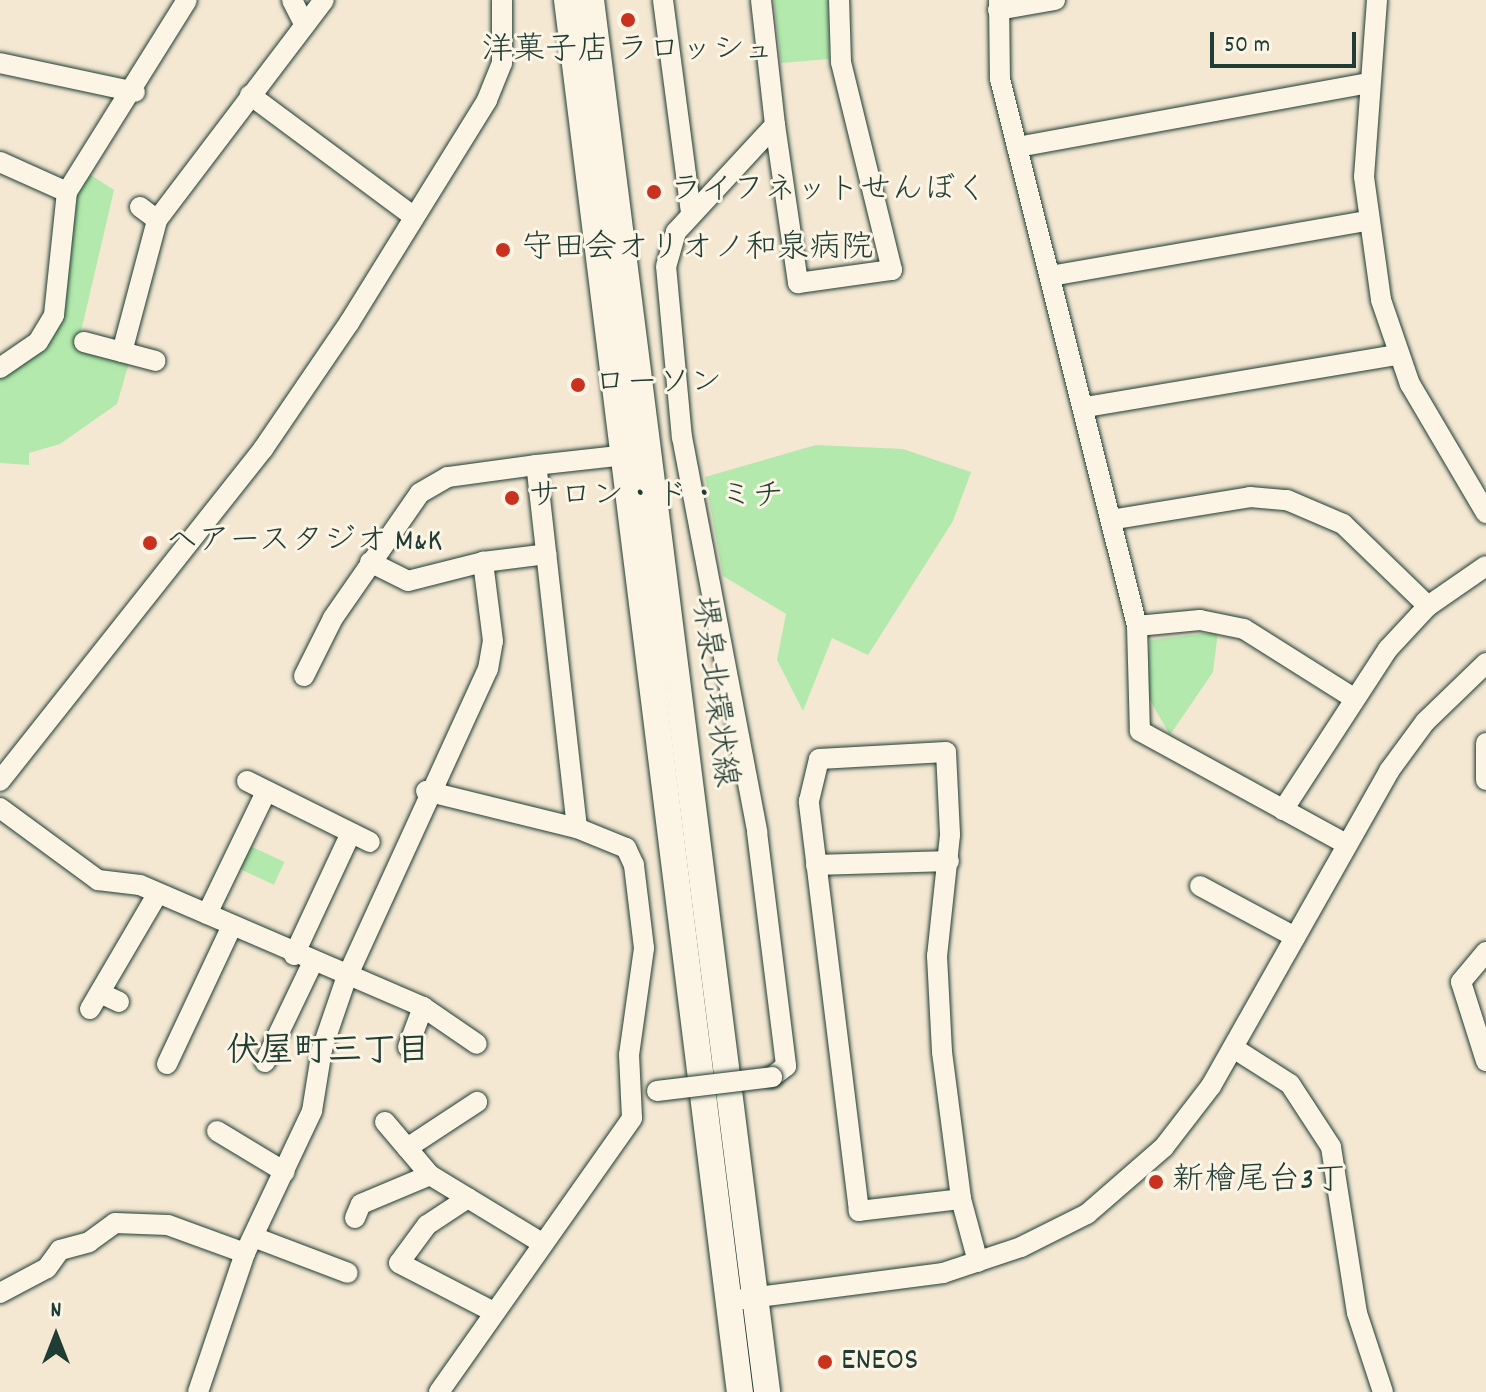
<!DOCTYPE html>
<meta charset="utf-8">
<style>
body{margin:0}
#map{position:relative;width:1486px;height:1392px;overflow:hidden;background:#f4e8d3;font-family:Dekko,"Klee One",sans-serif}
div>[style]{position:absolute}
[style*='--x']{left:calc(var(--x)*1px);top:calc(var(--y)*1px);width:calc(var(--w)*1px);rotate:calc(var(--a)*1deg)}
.green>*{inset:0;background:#b3e9ac;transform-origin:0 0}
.roads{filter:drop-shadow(0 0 2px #1f3d34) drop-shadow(0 0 2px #1f3d34)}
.minor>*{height:20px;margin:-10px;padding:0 10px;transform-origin:10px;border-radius:10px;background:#fcf5e5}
.major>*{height:26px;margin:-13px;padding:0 13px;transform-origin:13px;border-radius:13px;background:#fcf5e5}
.bridges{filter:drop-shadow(0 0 2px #1f3d34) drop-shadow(0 0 2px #1f3d34)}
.minor-bridge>*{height:20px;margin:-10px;padding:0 10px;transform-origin:10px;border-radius:10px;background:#fcf5e5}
.dots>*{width:22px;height:22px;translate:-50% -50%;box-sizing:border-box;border:4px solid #fcf5e5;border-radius:50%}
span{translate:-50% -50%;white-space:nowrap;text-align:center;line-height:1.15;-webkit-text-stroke:6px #fcf5e5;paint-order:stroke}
.poi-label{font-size:32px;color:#1f3d34}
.left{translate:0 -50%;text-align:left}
.street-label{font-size:32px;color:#1f3d34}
.neighbourhood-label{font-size:34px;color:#1f3d34;font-weight:700}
.north{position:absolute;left:16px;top:1296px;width:80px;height:80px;-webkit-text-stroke:6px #fcf5e5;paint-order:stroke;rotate:0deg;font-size:22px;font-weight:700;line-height:32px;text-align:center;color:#1f3d34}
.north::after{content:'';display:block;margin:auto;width:28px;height:36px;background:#1f3d34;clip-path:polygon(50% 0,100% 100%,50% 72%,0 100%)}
.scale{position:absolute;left:1210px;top:32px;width:146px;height:36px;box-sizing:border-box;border:4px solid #1f3d34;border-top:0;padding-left:10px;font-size:24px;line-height:28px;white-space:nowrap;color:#1f3d34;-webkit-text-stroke:6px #fcf5e5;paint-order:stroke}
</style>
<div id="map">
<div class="green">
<i style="clip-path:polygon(774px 0,828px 0,829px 59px,781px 63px)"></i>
<i style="clip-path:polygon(89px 174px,114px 190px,77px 349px,129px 363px,117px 404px,60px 444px,29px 453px,29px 465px,0 463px,0 377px,45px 343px,71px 200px)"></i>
<i style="clip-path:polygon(816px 445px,903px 449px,971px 472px,953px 521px,868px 655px,832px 638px,803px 711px,777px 660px,786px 614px,723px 576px,705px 477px)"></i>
<i style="clip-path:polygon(1218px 632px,1213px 672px,1170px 735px,1147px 695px,1150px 640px)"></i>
<i style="left:250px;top:846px;width:38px;height:25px;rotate:25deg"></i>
</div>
<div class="roads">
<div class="minor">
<i style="--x:292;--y:0;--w:28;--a:63"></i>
<i style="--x:663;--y:0;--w:215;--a:82.5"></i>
<i style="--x:761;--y:0;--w:126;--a:83.6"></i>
<i style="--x:775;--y:125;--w:146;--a:132.8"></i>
<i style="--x:676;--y:232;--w:35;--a:106"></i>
<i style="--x:666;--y:266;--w:172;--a:84.7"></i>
<i style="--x:682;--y:437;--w:402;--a:79.2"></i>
<i style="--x:757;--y:832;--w:236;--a:82.9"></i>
<i style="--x:786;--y:1066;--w:18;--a:142"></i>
<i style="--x:999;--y:0;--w:79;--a:89.3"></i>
<i style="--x:1000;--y:79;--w:564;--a:75.94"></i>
<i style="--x:1137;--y:626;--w:105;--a:88.4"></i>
<i style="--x:1140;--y:731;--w:235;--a:28.7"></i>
<i style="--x:1377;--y:0;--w:177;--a:94.2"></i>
<i style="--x:1364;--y:177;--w:124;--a:82.1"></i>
<i style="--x:1381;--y:300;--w:89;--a:71"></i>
<i style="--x:1410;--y:384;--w:150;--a:59.5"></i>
<i style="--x:998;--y:10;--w:58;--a:-10"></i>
<i style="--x:0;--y:63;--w:138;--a:12.1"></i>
<i style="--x:250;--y:95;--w:203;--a:36.6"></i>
<i style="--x:775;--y:125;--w:160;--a:81.7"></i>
<i style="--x:798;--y:283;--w:95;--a:-7.9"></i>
<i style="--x:892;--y:270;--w:214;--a:-103.8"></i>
<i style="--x:841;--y:62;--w:62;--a:-91.8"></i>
<i style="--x:1017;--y:147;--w:358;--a:-10.3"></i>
<i style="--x:0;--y:162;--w:73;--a:24.1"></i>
<i style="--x:140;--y:207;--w:21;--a:37"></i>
<i style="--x:1051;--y:276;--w:320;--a:-9.9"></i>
<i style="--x:84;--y:342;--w:74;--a:14.8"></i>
<i style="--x:122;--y:352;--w:137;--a:-75.1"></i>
<i style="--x:157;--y:220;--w:276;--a:-52.8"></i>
<i style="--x:0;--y:368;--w:46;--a:-34.4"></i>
<i style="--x:38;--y:342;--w:31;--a:-59"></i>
<i style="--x:54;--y:315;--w:124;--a:-84"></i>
<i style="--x:67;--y:192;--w:226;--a:-58"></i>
<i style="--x:1086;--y:407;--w:316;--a:-9.5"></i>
<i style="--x:1116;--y:519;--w:136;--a:-9.3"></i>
<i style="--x:1250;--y:497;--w:37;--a:5"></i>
<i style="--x:1287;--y:500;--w:61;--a:23.2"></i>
<i style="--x:1343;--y:524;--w:118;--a:44"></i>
<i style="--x:370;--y:562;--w:42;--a:26.6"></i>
<i style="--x:408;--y:581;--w:77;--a:-14.2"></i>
<i style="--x:1137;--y:626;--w:63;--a:-5.4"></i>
<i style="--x:1200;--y:620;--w:45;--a:11.6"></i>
<i style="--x:1244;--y:629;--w:128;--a:32.2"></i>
<i style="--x:304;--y:676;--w:65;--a:-63.4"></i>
<i style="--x:333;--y:618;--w:152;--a:-55.2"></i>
<i style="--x:420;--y:493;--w:32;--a:-30"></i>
<i style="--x:448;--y:477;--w:89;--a:-7.8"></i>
<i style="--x:1486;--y:743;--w:37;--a:90"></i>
<i style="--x:0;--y:781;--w:424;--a:-51.6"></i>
<i style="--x:263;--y:449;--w:153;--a:-55.7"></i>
<i style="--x:349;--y:323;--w:262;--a:-58.2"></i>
<i style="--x:487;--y:100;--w:40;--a:-68"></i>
<i style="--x:502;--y:63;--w:63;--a:-90"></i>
<i style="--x:247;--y:781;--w:137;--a:26.4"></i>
<i style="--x:426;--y:791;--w:155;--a:13.8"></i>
<i style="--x:0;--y:808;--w:122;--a:36.3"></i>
<i style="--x:98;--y:880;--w:42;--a:6.8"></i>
<i style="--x:140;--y:885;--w:308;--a:23.3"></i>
<i style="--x:423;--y:1007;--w:65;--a:34.4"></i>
<i style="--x:1283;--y:810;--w:192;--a:-56.9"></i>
<i style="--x:1388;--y:649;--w:59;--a:-47.1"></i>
<i style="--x:1428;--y:606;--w:70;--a:-34.6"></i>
<i style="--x:816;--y:865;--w:133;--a:-1.7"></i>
<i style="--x:1200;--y:886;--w:108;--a:28.2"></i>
<i style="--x:207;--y:914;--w:133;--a:-64.2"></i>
<i style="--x:1486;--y:952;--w:39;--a:130"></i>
<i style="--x:1461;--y:982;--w:83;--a:72.4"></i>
<i style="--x:294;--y:955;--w:132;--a:-65"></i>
<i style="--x:100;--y:993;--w:21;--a:25"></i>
<i style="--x:90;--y:1009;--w:134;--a:-59.6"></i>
<i style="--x:408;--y:1047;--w:43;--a:-69.4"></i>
<i style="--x:1235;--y:1049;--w:65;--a:32.5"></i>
<i style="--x:1290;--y:1084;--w:75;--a:56.9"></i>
<i style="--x:1331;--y:1147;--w:168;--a:81.1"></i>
<i style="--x:1357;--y:1313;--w:83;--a:71.8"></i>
<i style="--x:265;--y:1062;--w:109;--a:-64.4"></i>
<i style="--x:167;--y:1064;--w:153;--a:-64.8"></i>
<i style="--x:385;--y:1122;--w:70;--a:49.7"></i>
<i style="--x:430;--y:1175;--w:131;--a:31.3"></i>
<i style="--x:217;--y:1131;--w:79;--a:31.1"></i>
<i style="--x:407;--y:1148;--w:84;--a:-33.3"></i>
<i style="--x:468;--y:1198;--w:49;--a:146.6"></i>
<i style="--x:427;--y:1225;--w:47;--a:126.4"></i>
<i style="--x:399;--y:1263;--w:102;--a:27.3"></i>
<i style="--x:961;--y:1199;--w:103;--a:173.3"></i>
<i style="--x:859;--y:1211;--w:413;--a:-97"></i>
<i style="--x:809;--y:801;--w:43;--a:-76.6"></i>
<i style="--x:819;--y:759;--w:127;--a:-3.2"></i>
<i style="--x:946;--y:752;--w:83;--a:87.2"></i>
<i style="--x:950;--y:835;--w:122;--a:96.1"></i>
<i style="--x:937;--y:956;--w:96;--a:87"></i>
<i style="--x:942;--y:1052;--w:148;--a:82.6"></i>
<i style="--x:961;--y:1199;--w:65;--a:74.9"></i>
<i style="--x:355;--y:1218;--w:15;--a:-67"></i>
<i style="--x:361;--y:1204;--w:75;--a:-22.8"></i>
<i style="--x:256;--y:1238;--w:98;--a:20.8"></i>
<i style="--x:0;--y:1293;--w:53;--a:-28"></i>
<i style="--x:47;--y:1268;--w:22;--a:-54"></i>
<i style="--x:60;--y:1250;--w:30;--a:-15"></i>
<i style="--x:89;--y:1242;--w:32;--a:-36"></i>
<i style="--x:115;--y:1223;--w:53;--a:2.2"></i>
<i style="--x:168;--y:1225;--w:82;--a:20"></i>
<i style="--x:743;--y:1299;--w:202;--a:-7.4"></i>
<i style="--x:943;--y:1273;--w:82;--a:-18.4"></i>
<i style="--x:1021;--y:1247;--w:74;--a:-26.6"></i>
<i style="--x:1087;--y:1214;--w:102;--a:-41"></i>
<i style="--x:1164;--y:1147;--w:77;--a:-52.4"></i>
<i style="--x:1211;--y:1086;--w:362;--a:-60.5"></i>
<i style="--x:1389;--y:771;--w:61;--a:-53.7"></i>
<i style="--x:1425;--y:722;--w:85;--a:-44"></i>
<i style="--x:198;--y:1392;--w:147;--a:-71.3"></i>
<i style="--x:245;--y:1253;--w:157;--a:-64.7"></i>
<i style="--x:312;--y:1111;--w:63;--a:-80.8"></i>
<i style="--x:322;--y:1049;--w:74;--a:-71.1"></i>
<i style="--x:346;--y:979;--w:341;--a:-65.4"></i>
<i style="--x:488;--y:669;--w:28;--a:-80"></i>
<i style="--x:493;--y:641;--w:80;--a:-97.2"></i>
<i style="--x:483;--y:562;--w:64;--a:-7.1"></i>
<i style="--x:439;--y:1392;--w:335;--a:-54.8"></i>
<i style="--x:632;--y:1118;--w:63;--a:-92.7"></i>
<i style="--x:629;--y:1055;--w:108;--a:-82"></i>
<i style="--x:644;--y:948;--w:84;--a:-96.9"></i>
<i style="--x:634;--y:865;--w:19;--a:-115"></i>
<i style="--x:626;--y:848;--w:53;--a:-157.8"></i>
<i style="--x:577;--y:828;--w:365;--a:-96.4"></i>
<i style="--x:536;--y:465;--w:100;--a:-6.3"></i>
</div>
<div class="major">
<i style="--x:567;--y:0;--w:1403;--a:82.92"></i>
<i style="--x:591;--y:0;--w:1403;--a:82.79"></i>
</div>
</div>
<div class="bridges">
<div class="minor-bridge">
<i style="--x:657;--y:1091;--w:116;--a:-6.9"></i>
</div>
</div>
<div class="dots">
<i style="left:628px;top:20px;background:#c8321e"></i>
<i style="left:654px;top:192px;background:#c8321e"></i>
<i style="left:503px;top:250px;background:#c8321e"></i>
<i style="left:578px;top:385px;background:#c8321e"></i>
<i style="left:512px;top:498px;background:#c8321e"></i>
<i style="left:150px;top:543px;background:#c8321e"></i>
<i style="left:1156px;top:1182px;background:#c8321e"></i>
<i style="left:825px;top:1362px;background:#c8321e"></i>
</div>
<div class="poi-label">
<span style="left:628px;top:52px">洋菓子店 ラロッシュ</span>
<span class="left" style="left:670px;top:192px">ライフネットせんぼく</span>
<span class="left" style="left:521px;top:250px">守田会オリオノ和泉病院</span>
<span class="left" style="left:594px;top:385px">ローソン</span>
<span class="left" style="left:528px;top:498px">サロン・ド・ミチ</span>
<span class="left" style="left:166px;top:543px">ヘアースタジオ M&amp;K</span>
<span class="left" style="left:1172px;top:1182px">新檜尾台3丁</span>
<span class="left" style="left:841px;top:1362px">ENEOS</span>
</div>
<div class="street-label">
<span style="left:712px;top:692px;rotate:83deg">堺泉北環状線</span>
</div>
<div class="neighbourhood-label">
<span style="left:328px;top:1054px">伏屋町三丁目</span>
</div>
<div class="north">N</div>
<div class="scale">50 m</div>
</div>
